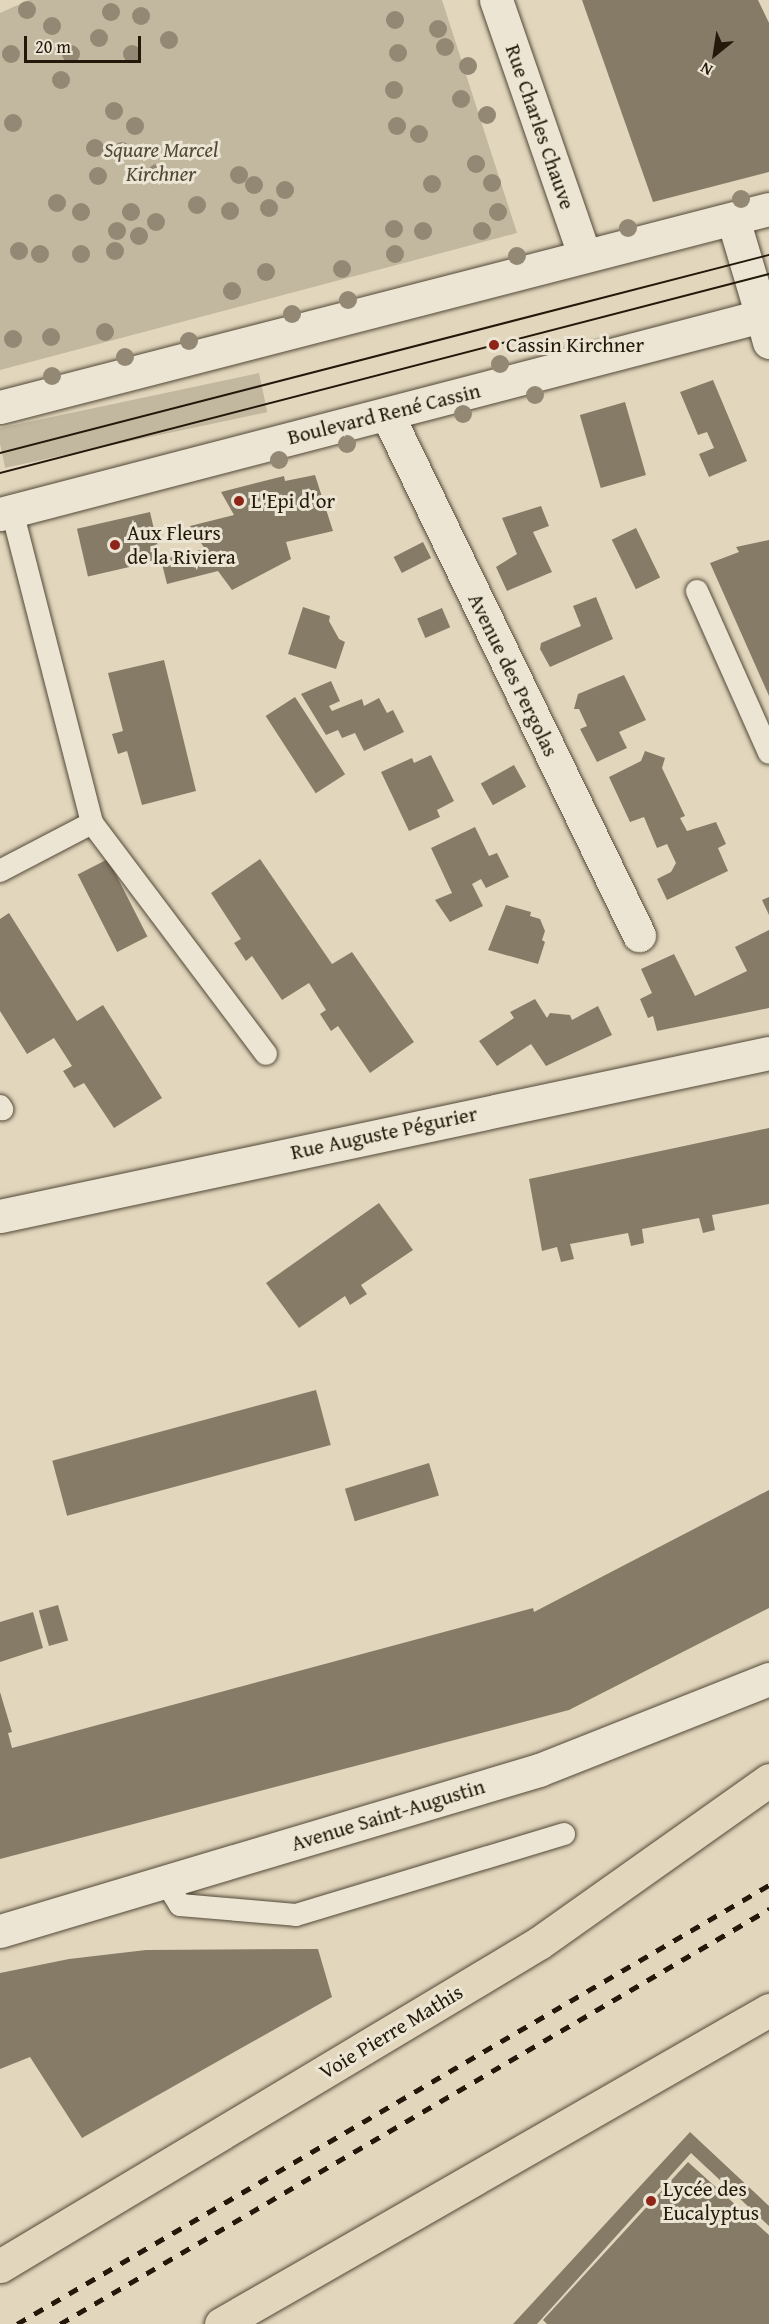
<!DOCTYPE html>
<meta charset="utf-8">
<style>
body{margin:0}
#map{position:relative;width:769px;height:2324px;overflow:hidden;background:#e2d7bd;font-family:"Gentium Book Plus",serif}
div>[style]{position:absolute}
[style*='--x']{left:calc(var(--x)*1px);top:calc(var(--y)*1px);width:calc(var(--w)*1px);rotate:calc(var(--a)*1deg)}
.green>*{inset:0;background:#c2b79f;transform-origin:0 0}
.building>*{inset:0;background:#867b67;transform-origin:0 0}
.roads{filter:drop-shadow(0 0 2px #534837) drop-shadow(0 0 2px #534837)}
.service>*{height:22px;margin:-11px;padding:0 11px;transform-origin:11px;border-radius:11px;background:#ece5d4}
.minor>*{height:33px;margin:-16.5px;padding:0 16.5px;transform-origin:16.5px;border-radius:16.5px;background:#ece5d4}
.secondary>*{height:33px;margin:-16.5px;padding:0 16.5px;transform-origin:16.5px;border-radius:16.5px;background:#ece5d4}
.trunk>*{height:33px;margin:-16.5px;padding:0 16.5px;transform-origin:16.5px;border-radius:16.5px;background:#e2d7bd}
.tram>*{height:1.5px;margin:-0.75px;padding:0 0.75px;transform-origin:0.75px;border-radius:0.75px;background:#23180a}
.rail>*{height:4.5px;margin-top:-2.25px;transform-origin:0;background:repeating-linear-gradient(90deg,#23180a 0 10px,transparent 0 20px)}
.trees>*{width:18px;height:18px;margin:-9px;border-radius:50%;background:#938873}
.dots>*{width:16px;height:16px;translate:-50% -50%;box-sizing:border-box;border:3px solid #ece5d4;border-radius:50%}
span{translate:-50% -50%;white-space:nowrap;text-align:center;line-height:1.15;-webkit-text-stroke:6px #ece5d4;paint-order:stroke}
.street-label{font-size:21px;color:#23180a}
.park-label{font-size:21px;color:#534837;font-style:italic}
.poi-label{font-size:21px;color:#23180a}
.left{translate:0 -50%;text-align:left}
.north{position:absolute;left:685px;top:24px;width:60px;height:60px;-webkit-text-stroke:4px #ece5d4;paint-order:stroke;rotate:210deg;font-size:16px;font-weight:700;line-height:24px;text-align:center;color:#23180a}
.north::after{content:'';display:block;margin:auto;width:21px;height:27px;background:#23180a;clip-path:polygon(50% 0,100% 100%,50% 72%,0 100%)}
.scale{position:absolute;left:24px;top:36px;width:117px;height:27px;box-sizing:border-box;border:3px solid #23180a;border-top:0;padding-left:8px;font-size:18px;line-height:21px;white-space:nowrap;color:#23180a;-webkit-text-stroke:4px #ece5d4;paint-order:stroke}
</style>
<div id="map">
<div class="green">
<i style="clip-path:polygon(29px 0,442px 0,517px 233px,0 370px,0 13px)"></i>
<i style="left:259px;top:373px;width:40px;height:268px;rotate:78deg"></i>
</div>
<div class="building">
<i style="clip-path:polygon(582px 0,758px 0,769px 23px,769px 172px,653px 202px)"></i>
<i style="clip-path:polygon(713px 380px,747px 461px,709px 477px,699px 454px,714px 448px,707px 432px,698px 435px,680px 392px)"></i>
<i style="left:625px;top:402px;width:76px;height:47px;rotate:74deg"></i>
<i style="clip-path:polygon(315px 475px,333px 531px,286px 542px,291px 559px,232px 590px,218px 571px,167px 584px,161px 560px,205px 549px,190px 526px,234px 515px,221px 492px,284px 476px,285px 481px)"></i>
<i style="clip-path:polygon(541px 506px,549px 526px,533px 532px,552px 572px,507px 591px,496px 567px,517px 554px,502px 518px)"></i>
<i style="left:150px;top:512px;width:49px;height:75px;rotate:77deg"></i>
<i style="left:636px;top:528px;width:55px;height:27px;rotate:64deg"></i>
<i style="clip-path:polygon(769px 540px,769px 696px,710px 563px,739px 552px,736px 547px)"></i>
<i style="left:423px;top:542px;width:18px;height:33px;rotate:63deg"></i>
<i style="clip-path:polygon(596px 597px,613px 639px,550px 667px,540px 649px,541px 643px,581px 626px,573px 606px)"></i>
<i style="clip-path:polygon(303px 607px,330px 616px,329px 621px,339px 639px,345px 642px,336px 669px,288px 654px)"></i>
<i style="left:442px;top:608px;width:21px;height:27px;rotate:67deg"></i>
<i style="clip-path:polygon(164px 660px,196px 791px,142px 805px,127px 751px,118px 754px,112px 734px,123px 731px,108px 673px)"></i>
<i style="clip-path:polygon(624px 675px,646px 720px,619px 732px,627px 748px,597px 762px,580px 729px,587px 726px,579px 709px,574px 709px,578px 694px)"></i>
<i style="clip-path:polygon(331px 681px,340px 701px,329px 706px,332px 711px,362px 699px,364px 706px,379px 698px,387px 713px,393px 710px,404px 732px,364px 751px,355px 733px,342px 738px,338px 730px,326px 735px,301px 694px)"></i>
<i style="left:295px;top:697px;width:92px;height:35px;rotate:57deg"></i>
<i style="clip-path:polygon(645px 751px,665px 758px,662px 768px,685px 816px,680px 818px,687px 831px,716px 822px,726px 844px,718px 848px,728px 871px,667px 900px,657px 879px,671px 872px,676px 863px,667px 844px,657px 848px,644px 817px,630px 822px,609px 777px,641px 761px)"></i>
<i style="clip-path:polygon(431px 755px,454px 801px,437px 810px,440px 817px,409px 831px,381px 772px,412px 758px,414px 763px)"></i>
<i style="left:514px;top:765px;width:25px;height:38px;rotate:61deg"></i>
<i style="clip-path:polygon(475px 827px,489px 856px,497px 853px,509px 877px,486px 888px,481px 879px,472px 884px,483px 906px,450px 922px,435px 900px,452px 893px,431px 848px)"></i>
<i style="left:108px;top:859px;width:87px;height:34px;rotate:63deg"></i>
<i style="clip-path:polygon(260px 859px,332px 964px,352px 952px,414px 1042px,370px 1073px,338px 1026px,331px 1031px,320px 1014px,326px 1010px,309px 983px,282px 1000px,252px 956px,246px 961px,234px 943px,241px 939px,211px 893px)"></i>
<i style="clip-path:polygon(769px 897px,769px 915px,762px 900px)"></i>
<i style="clip-path:polygon(506px 905px,531px 912px,530px 916px,540px 919px,545px 931px,542px 940px,545px 942px,538px 964px,488px 950px)"></i>
<i style="clip-path:polygon(9px 913px,77px 1021px,103px 1005px,162px 1098px,114px 1128px,84px 1083px,74px 1088px,63px 1071px,72px 1066px,54px 1038px,27px 1054px,0 1011px,0 919px)"></i>
<i style="clip-path:polygon(769px 930px,769px 1008px,657px 1031px,653px 1016px,648px 1018px,640px 999px,652px 993px,641px 969px,674px 954px,695px 996px,747px 971px,735px 947px)"></i>
<i style="clip-path:polygon(535px 999px,547px 1018px,550px 1013px,570px 1015px,572px 1020px,598px 1006px,612px 1035px,546px 1066px,531px 1044px,497px 1066px,479px 1041px,514px 1018px,510px 1012px)"></i>
<i style="clip-path:polygon(769px 1128px,769px 1204px,712px 1215px,715px 1230px,703px 1233px,699px 1218px,642px 1229px,644px 1243px,631px 1246px,628px 1233px,570px 1244px,574px 1259px,561px 1262px,557px 1247px,542px 1251px,529px 1179px)"></i>
<i style="clip-path:polygon(379px 1203px,413px 1250px,361px 1285px,367px 1294px,350px 1305px,345px 1296px,299px 1328px,266px 1283px)"></i>
<i style="left:316px;top:1390px;width:57px;height:273px;rotate:75deg"></i>
<i style="left:429px;top:1463px;width:34px;height:88px;rotate:73deg"></i>
<i style="clip-path:polygon(769px 1490px,769px 1608px,569px 1710px,0 1859px,0 1692px,12px 1732px,8px 1733px,12px 1748px,533px 1608px,534px 1612px)"></i>
<i style="left:58px;top:1605px;width:37px;height:20px;rotate:74deg"></i>
<i style="clip-path:polygon(33px 1612px,43px 1648px,0 1662px,0 1622px)"></i>
<i style="clip-path:polygon(318px 1949px,332px 1997px,82px 2138px,30px 2057px,0 2069px,0 1973px,69px 1959px,146px 1950px)"></i>
<i style="clip-path:polygon(690px 2132px,769px 2206px,769px 2226px,691px 2153px,537px 2324px,513px 2324px)"></i>
<i style="clip-path:polygon(688px 2162px,769px 2235px,769px 2324px,547px 2324px,543px 2320px)"></i>
</div>
<div class="roads">
<div class="service">
<i style="--x:12;--y:511;--w:322;--a:75.6"></i>
<i style="--x:92;--y:823;--w:289;--a:53"></i>
<i style="--x:697;--y:591;--w:177;--a:66"></i>
<i style="--x:0;--y:871;--w:104;--a:-27.6"></i>
<i style="--x:0;--y:1106;--w:4;--a:56"></i>
<i style="--x:165;--y:1881;--w:28;--a:58"></i>
<i style="--x:180;--y:1905;--w:116;--a:4.9"></i>
<i style="--x:296;--y:1915;--w:280;--a:-16.8"></i>
</div>
<div class="minor">
<i style="--x:496;--y:0;--w:269;--a:70.9"></i>
<i style="--x:762;--y:316;--w:27;--a:75"></i>
<i style="--x:387;--y:414;--w:579;--a:64.19"></i>
<i style="--x:0;--y:1216;--w:786;--a:-11.97"></i>
</div>
<div class="secondary">
<i style="--x:733;--y:219;--w:101;--a:73.4"></i>
<i style="--x:0;--y:407;--w:794;--a:-14.44"></i>
<i style="--x:0;--y:514;--w:795;--a:-14.58"></i>
<i style="--x:0;--y:1931;--w:563;--a:-16.63"></i>
<i style="--x:539;--y:1770;--w:247;--a:-21.6"></i>
</div>
<div class="trunk">
<i style="--x:0;--y:2266;--w:628;--a:-30.93"></i>
<i style="--x:539;--y:1943;--w:282;--a:-35.3"></i>
<i style="--x:221;--y:2324;--w:632;--a:-29.81"></i>
</div>
</div>
<div class="tram">
<i style="--x:0;--y:453;--w:794;--a:-14.44"></i>
<i style="--x:0;--y:473;--w:794;--a:-14.51"></i>
</div>
<div class="rail">
<i style="--x:17;--y:2324;--w:871;--a:-30.28"></i>
<i style="--x:60;--y:2324;--w:822;--a:-30.34"></i>
</div>
<div class="trees">
<i style="left:27px;top:10px"></i>
<i style="left:111px;top:12px"></i>
<i style="left:141px;top:16px"></i>
<i style="left:395px;top:20px"></i>
<i style="left:52px;top:26px"></i>
<i style="left:438px;top:29px"></i>
<i style="left:99px;top:38px"></i>
<i style="left:169px;top:40px"></i>
<i style="left:445px;top:47px"></i>
<i style="left:398px;top:53px"></i>
<i style="left:11px;top:54px"></i>
<i style="left:71px;top:54px"></i>
<i style="left:132px;top:54px"></i>
<i style="left:468px;top:66px"></i>
<i style="left:61px;top:80px"></i>
<i style="left:394px;top:90px"></i>
<i style="left:461px;top:99px"></i>
<i style="left:114px;top:111px"></i>
<i style="left:487px;top:115px"></i>
<i style="left:13px;top:123px"></i>
<i style="left:135px;top:126px"></i>
<i style="left:397px;top:126px"></i>
<i style="left:419px;top:134px"></i>
<i style="left:95px;top:148px"></i>
<i style="left:122px;top:151px"></i>
<i style="left:476px;top:164px"></i>
<i style="left:157px;top:173px"></i>
<i style="left:239px;top:175px"></i>
<i style="left:98px;top:176px"></i>
<i style="left:492px;top:183px"></i>
<i style="left:432px;top:184px"></i>
<i style="left:254px;top:185px"></i>
<i style="left:285px;top:190px"></i>
<i style="left:741px;top:199px"></i>
<i style="left:57px;top:203px"></i>
<i style="left:197px;top:205px"></i>
<i style="left:269px;top:208px"></i>
<i style="left:230px;top:211px"></i>
<i style="left:81px;top:212px"></i>
<i style="left:131px;top:212px"></i>
<i style="left:498px;top:212px"></i>
<i style="left:156px;top:222px"></i>
<i style="left:628px;top:228px"></i>
<i style="left:394px;top:229px"></i>
<i style="left:117px;top:231px"></i>
<i style="left:423px;top:231px"></i>
<i style="left:482px;top:231px"></i>
<i style="left:139px;top:236px"></i>
<i style="left:19px;top:251px"></i>
<i style="left:115px;top:251px"></i>
<i style="left:40px;top:254px"></i>
<i style="left:81px;top:254px"></i>
<i style="left:395px;top:254px"></i>
<i style="left:517px;top:256px"></i>
<i style="left:342px;top:269px"></i>
<i style="left:266px;top:272px"></i>
<i style="left:232px;top:291px"></i>
<i style="left:348px;top:300px"></i>
<i style="left:292px;top:314px"></i>
<i style="left:105px;top:332px"></i>
<i style="left:51px;top:337px"></i>
<i style="left:13px;top:339px"></i>
<i style="left:189px;top:341px"></i>
<i style="left:125px;top:357px"></i>
<i style="left:500px;top:364px"></i>
<i style="left:52px;top:376px"></i>
<i style="left:535px;top:395px"></i>
<i style="left:463px;top:414px"></i>
<i style="left:347px;top:444px"></i>
<i style="left:279px;top:460px"></i>
</div>
<div class="dots">
<i style="left:494px;top:345px;background:#8f2418"></i>
<i style="left:239px;top:501px;background:#8f2418"></i>
<i style="left:115px;top:545px;background:#8f2418"></i>
<i style="left:651px;top:2201px;background:#8f2418"></i>
</div>
<div class="street-label">
<span style="left:540px;top:127px;rotate:71deg">Rue Charles Chauve</span>
<span style="left:384px;top:414px;rotate:-14deg">Boulevard René Cassin</span>
<span style="left:513px;top:675px;rotate:64deg">Avenue des Pergolas</span>
<span style="left:384px;top:1133px;rotate:-12deg">Rue Auguste Pégurier</span>
<span style="left:388px;top:1815px;rotate:-17deg">Avenue Saint-Augustin</span>
<span style="left:391px;top:2032px;rotate:-31deg">Voie Pierre Mathis</span>
</div>
<div class="park-label">
<span style="left:161px;top:162px">Square Marcel<br>Kirchner</span>
</div>
<div class="poi-label">
<span class="left" style="left:506px;top:345px">Cassin Kirchner</span>
<span class="left" style="left:251px;top:501px">L'Epi d'or</span>
<span class="left" style="left:127px;top:545px">Aux Fleurs<br>de la Riviera</span>
<span class="left" style="left:663px;top:2201px">Lycée des<br>Eucalyptus</span>
</div>
<div class="north">N</div>
<div class="scale">20 m</div>
</div>
